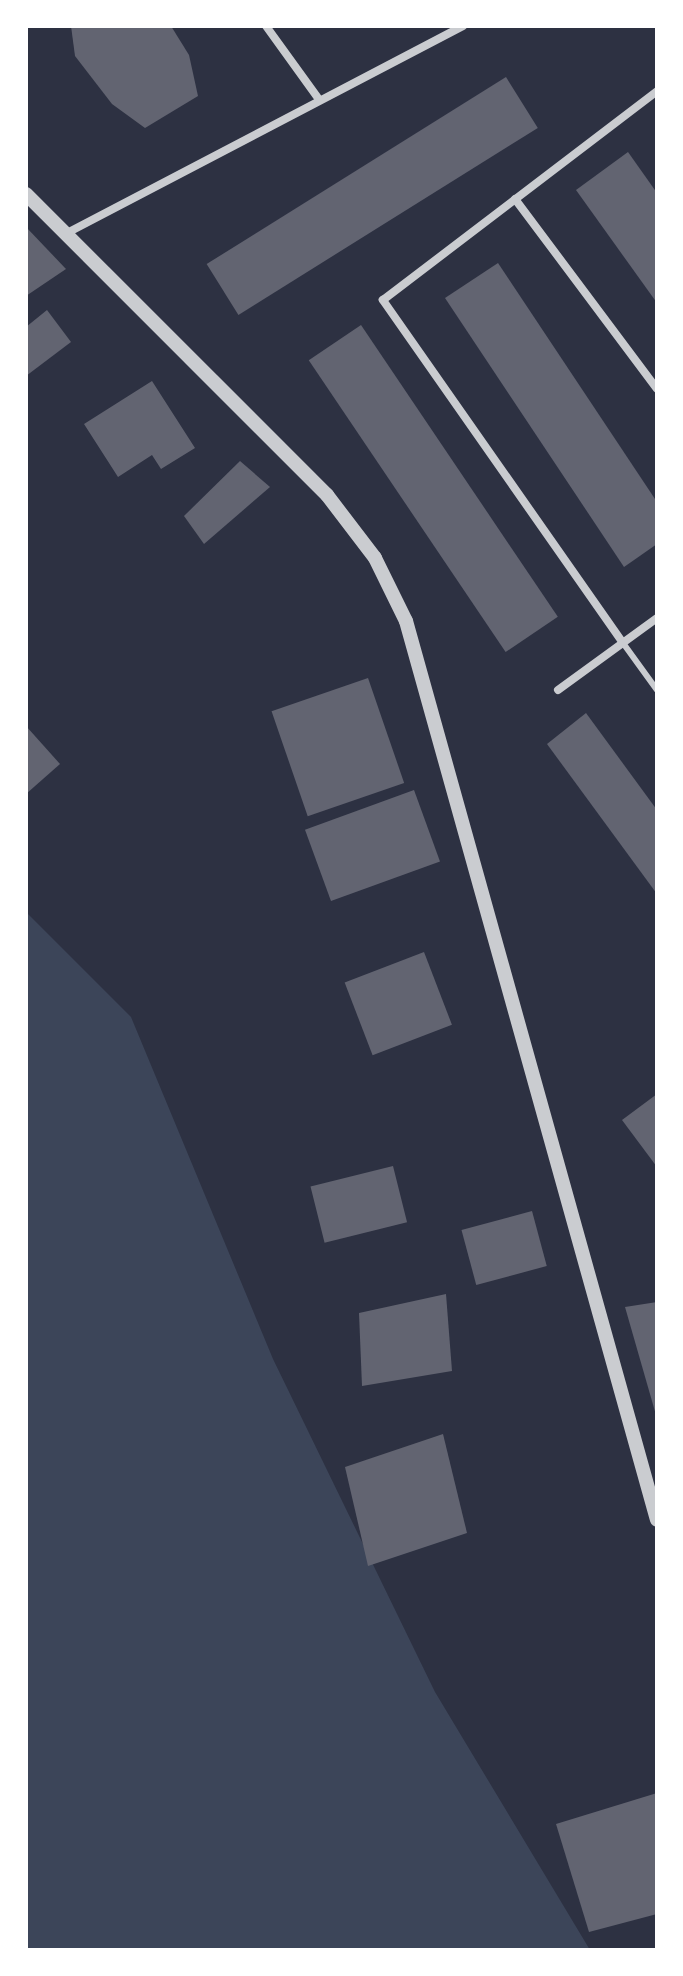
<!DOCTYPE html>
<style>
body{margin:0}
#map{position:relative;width:683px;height:1976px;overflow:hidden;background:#2d3142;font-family:"IBM Plex Sans",sans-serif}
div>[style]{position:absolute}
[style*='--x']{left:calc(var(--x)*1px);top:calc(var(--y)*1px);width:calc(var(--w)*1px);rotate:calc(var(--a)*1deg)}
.green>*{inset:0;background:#3c4559}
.building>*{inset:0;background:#626471;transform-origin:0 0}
.service>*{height:6px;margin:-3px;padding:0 3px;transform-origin:3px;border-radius:3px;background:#caccd0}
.minor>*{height:8px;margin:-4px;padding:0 4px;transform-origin:4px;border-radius:4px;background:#caccd0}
.tertiary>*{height:14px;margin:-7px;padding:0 7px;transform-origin:7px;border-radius:7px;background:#caccd0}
span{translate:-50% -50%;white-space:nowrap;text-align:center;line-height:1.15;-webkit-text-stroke:8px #fff;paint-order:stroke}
.frame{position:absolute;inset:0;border:28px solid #fff;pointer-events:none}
</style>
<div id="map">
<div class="green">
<i style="clip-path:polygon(26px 912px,131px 1017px,273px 1359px,435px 1692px,590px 1950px,26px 1950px)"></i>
</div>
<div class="building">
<i style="clip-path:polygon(71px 26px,171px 26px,189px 55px,198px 96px,145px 128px,112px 104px,75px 56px)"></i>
<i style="left:506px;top:77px;width:60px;height:353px;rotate:58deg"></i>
<i style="clip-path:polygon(628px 152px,657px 193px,657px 303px,576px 190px)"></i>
<i style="clip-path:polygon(26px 227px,66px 269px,26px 296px)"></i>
<i style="clip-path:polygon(498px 263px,657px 502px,657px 544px,624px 567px,445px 298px)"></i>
<i style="clip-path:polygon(47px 310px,71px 342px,26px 376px,26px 327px)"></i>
<i style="left:361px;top:325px;width:352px;height:63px;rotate:56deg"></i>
<i style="clip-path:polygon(152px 381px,195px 448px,161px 469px,152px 455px,118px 477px,84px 424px)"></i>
<i style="clip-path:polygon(240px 461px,270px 487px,204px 544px,184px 516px)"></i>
<i style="left:368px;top:678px;width:111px;height:102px;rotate:71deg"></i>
<i style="clip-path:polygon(586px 713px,657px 810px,657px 894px,547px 744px)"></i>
<i style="clip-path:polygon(26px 726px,60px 764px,26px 794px)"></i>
<i style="left:414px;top:790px;width:76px;height:116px;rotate:70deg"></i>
<i style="left:424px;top:952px;width:78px;height:85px;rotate:69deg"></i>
<i style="clip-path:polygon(657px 1094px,657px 1167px,622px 1120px)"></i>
<i style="left:393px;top:1166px;width:58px;height:85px;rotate:76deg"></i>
<i style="left:532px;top:1211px;width:57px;height:73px;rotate:75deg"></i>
<i style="clip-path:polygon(446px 1294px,452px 1371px,362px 1386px,359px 1313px)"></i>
<i style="clip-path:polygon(657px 1302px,657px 1415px,656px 1415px,625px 1307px)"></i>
<i style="clip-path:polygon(443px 1434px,467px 1533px,368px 1566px,345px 1467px)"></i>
<i style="clip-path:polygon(657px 1793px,657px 1914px,589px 1932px,556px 1824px)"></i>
</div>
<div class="service">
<i style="--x:623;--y:643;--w:58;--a:54.1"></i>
</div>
<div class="minor">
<i style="--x:266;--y:26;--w:89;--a:54.2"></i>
<i style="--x:515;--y:199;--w:237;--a:53.2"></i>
<i style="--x:67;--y:233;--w:447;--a:-27.6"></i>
<i style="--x:623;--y:643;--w:419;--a:-125"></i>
<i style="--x:383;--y:300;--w:345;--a:-37.3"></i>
<i style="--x:558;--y:690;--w:122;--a:-36"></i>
</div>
<div class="tertiary">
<i style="--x:26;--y:194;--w:426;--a:45"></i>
<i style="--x:327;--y:495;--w:79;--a:52.7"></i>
<i style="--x:375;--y:558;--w:70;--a:63.8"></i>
<i style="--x:406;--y:621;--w:933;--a:74.4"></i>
</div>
<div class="frame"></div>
</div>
